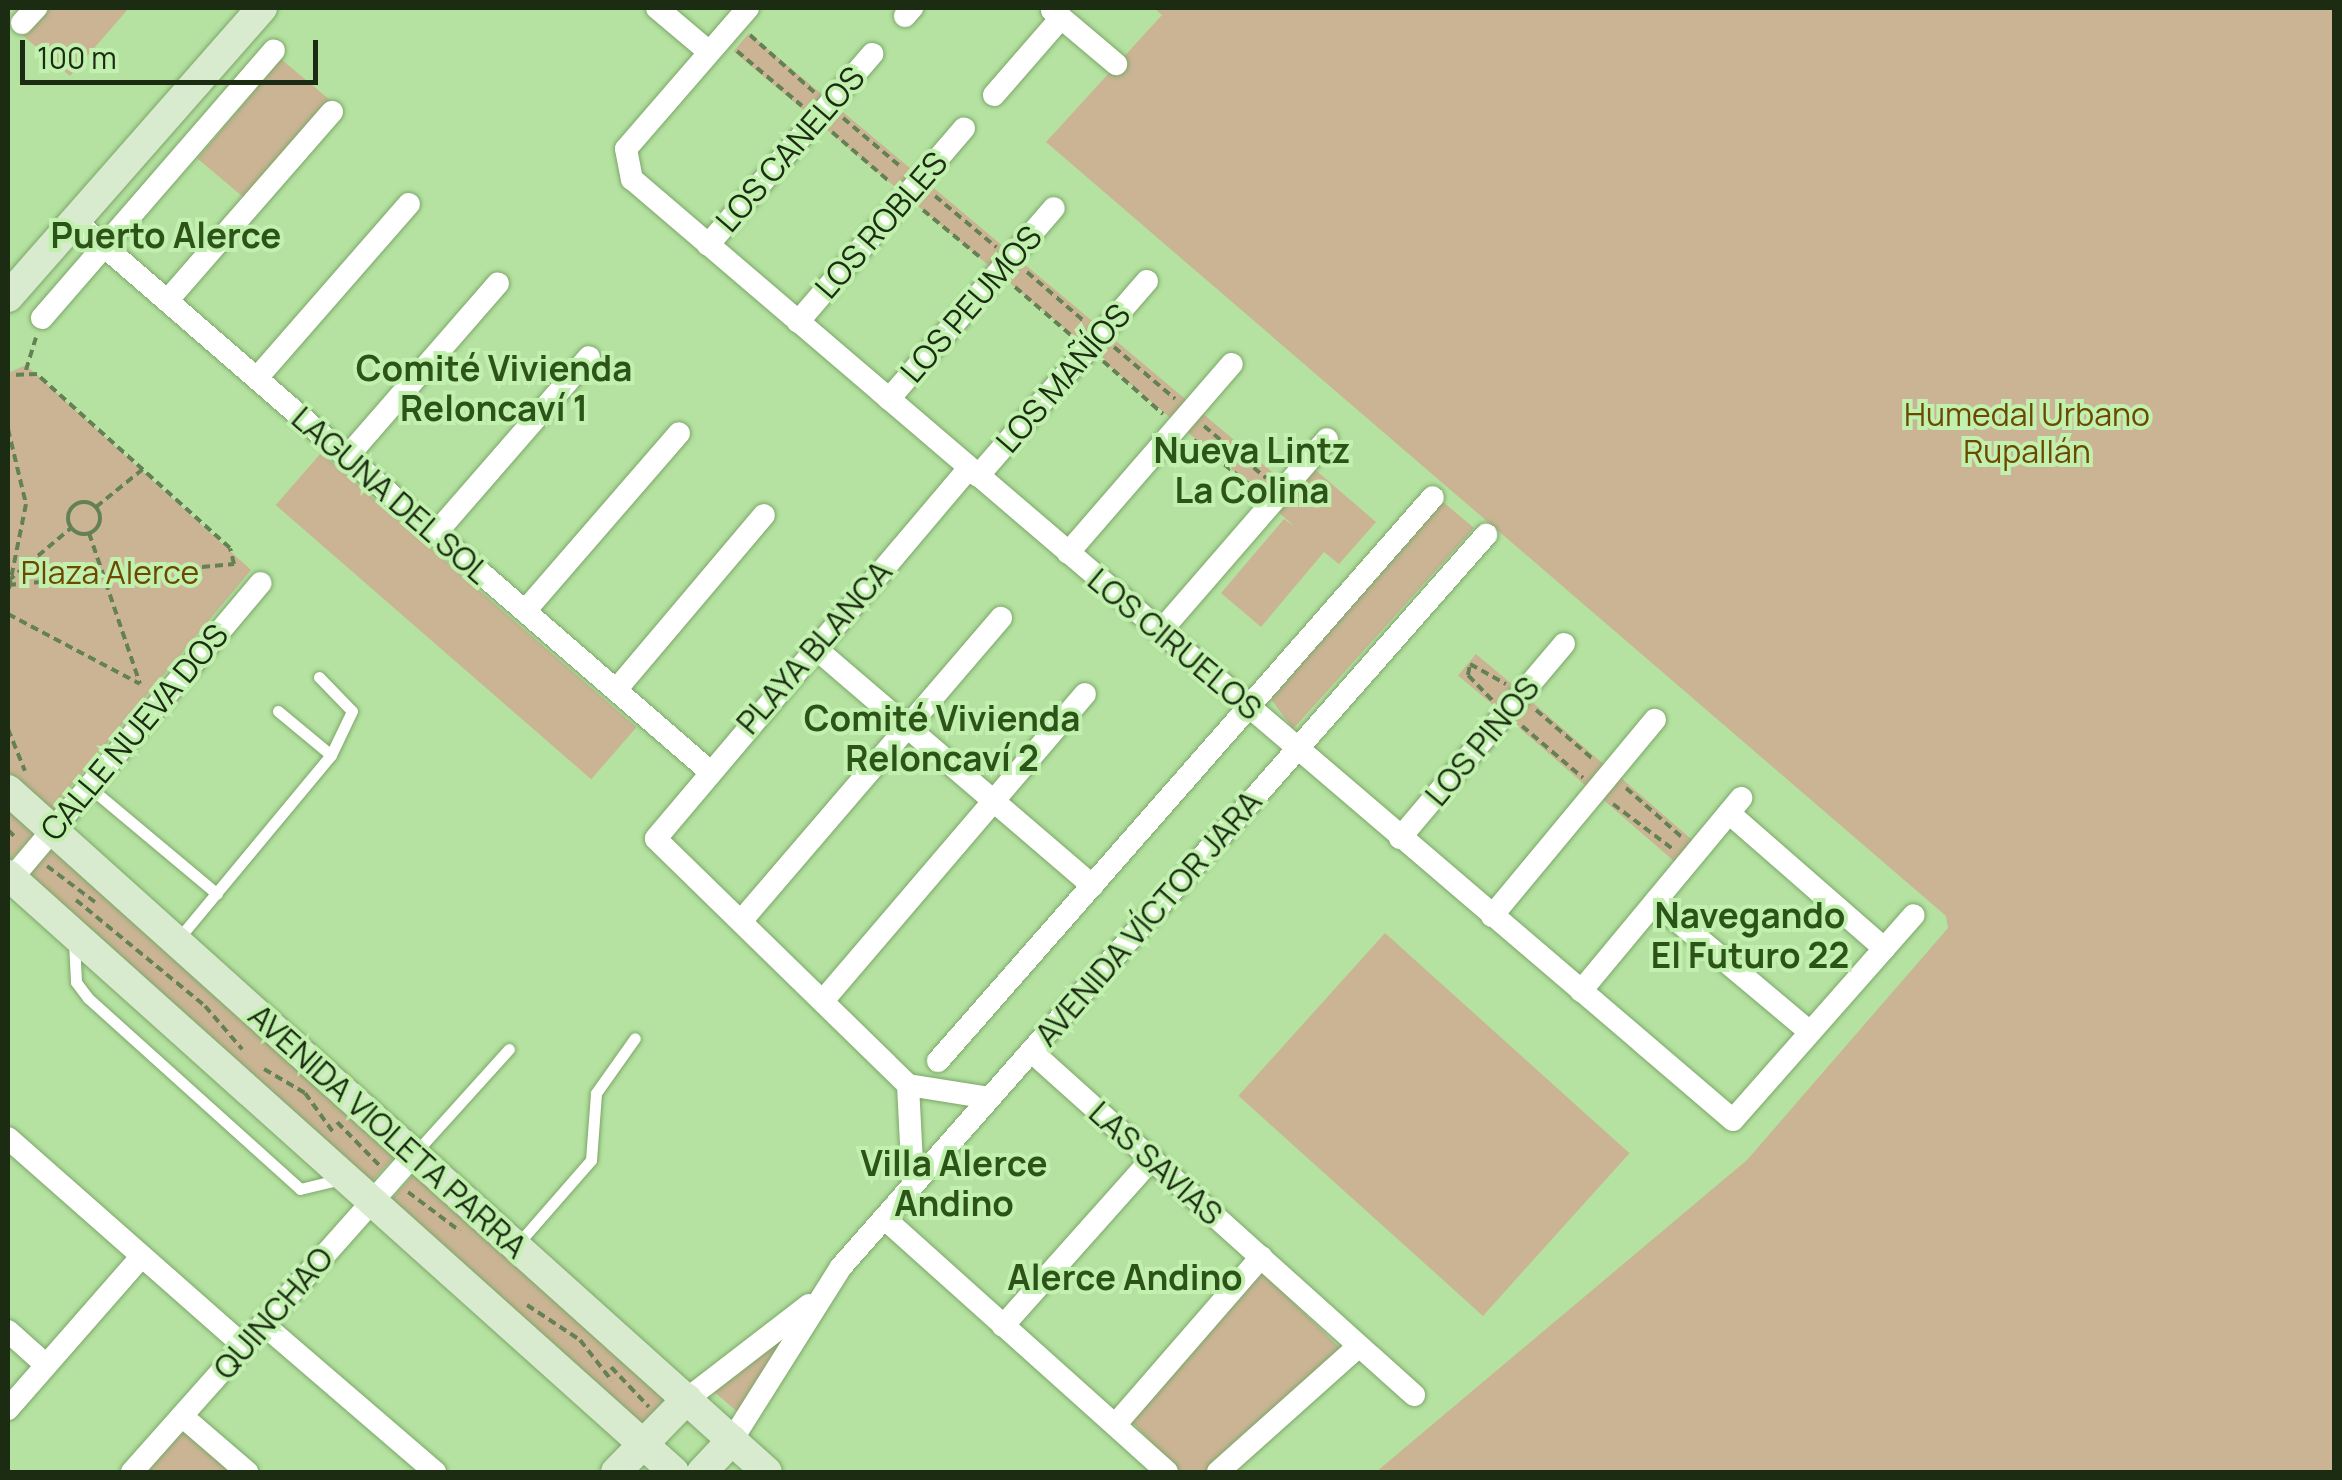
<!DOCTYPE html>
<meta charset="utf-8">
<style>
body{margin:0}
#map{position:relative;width:2342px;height:1480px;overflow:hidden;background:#b5e2a1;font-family:Manrope,sans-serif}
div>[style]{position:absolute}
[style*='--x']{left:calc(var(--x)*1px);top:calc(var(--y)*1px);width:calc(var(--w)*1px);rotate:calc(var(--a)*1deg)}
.green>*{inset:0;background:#cab494;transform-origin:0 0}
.path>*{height:4px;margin-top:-2px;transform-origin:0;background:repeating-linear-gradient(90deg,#638155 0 8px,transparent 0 13px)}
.path>.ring{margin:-2px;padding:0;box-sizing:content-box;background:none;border:4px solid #638155;border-radius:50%}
.roads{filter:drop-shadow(0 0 2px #7ca668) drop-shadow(0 0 2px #7ca668)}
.lane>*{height:11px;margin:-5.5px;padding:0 5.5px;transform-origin:5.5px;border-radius:5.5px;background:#fff}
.street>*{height:22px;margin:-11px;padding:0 11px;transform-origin:11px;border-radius:11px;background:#fff}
.secondary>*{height:30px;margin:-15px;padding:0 15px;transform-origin:15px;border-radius:15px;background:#d8ebcf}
span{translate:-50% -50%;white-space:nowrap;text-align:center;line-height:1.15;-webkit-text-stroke:8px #c2f0ae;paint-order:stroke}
.street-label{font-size:32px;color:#1b2c12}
.park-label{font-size:32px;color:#6d4900}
.neighbourhood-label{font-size:35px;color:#2d5418;font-weight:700}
.frame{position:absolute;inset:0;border:10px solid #1b2c12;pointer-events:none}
.scale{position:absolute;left:20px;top:40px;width:298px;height:45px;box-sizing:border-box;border:5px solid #1b2c12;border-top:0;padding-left:12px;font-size:30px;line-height:35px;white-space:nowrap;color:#1b2c12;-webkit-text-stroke:8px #c2f0ae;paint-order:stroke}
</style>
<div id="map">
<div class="green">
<i style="clip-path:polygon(44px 8px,129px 8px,70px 76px,21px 34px)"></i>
<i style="clip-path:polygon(1154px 8px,2334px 8px,2334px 1472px,1376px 1472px,1747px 1160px,1948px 928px,1946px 916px,1046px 142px,1162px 15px)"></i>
<i style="left:749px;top:33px;width:695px;height:24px;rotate:40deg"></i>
<i style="left:281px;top:59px;width:67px;height:130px;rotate:40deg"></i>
<i style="clip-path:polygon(26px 365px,251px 570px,50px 811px,8px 772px,8px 373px)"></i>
<i style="left:321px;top:453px;width:418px;height:69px;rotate:41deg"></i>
<i style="clip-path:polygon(1312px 467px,1376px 522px,1339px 564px,1324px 552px,1261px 627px,1221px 593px,1284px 519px,1295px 527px,1275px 509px)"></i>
<i style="clip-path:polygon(1442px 501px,1474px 528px,1293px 729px,1271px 699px)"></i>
<i style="left:1476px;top:654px;width:54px;height:28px;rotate:40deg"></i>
<i style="left:1531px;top:701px;width:100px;height:28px;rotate:41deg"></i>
<i style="left:1621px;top:778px;width:99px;height:28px;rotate:41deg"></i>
<i style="clip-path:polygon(8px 803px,36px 834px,9px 861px,8px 860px)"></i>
<i style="left:51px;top:849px;width:461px;height:34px;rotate:42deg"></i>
<i style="left:1385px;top:933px;width:329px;height:219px;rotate:42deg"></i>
<i style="left:415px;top:1173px;width:340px;height:38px;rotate:42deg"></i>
<i style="clip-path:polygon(1261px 1271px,1342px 1350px,1205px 1472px,1181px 1472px,1129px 1419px)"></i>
<i style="clip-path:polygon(781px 1343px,740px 1414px,712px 1390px,776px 1344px)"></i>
<i style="clip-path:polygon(182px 1431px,242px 1472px,145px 1472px)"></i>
</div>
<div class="path">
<i style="--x:750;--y:35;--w:86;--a:41.7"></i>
<i style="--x:737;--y:51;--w:85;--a:40.2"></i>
<i style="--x:843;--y:118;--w:76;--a:40.2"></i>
<i style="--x:832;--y:132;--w:75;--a:40.7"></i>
<i style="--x:935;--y:196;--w:80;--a:39.9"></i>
<i style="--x:923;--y:210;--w:75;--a:39.6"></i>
<i style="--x:1027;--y:272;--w:75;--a:40.7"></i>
<i style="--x:1015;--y:287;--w:75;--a:40.7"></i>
<i style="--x:1114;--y:347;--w:80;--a:40.4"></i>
<i style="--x:1103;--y:361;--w:80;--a:41.5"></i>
<i style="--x:26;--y:370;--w:34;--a:-73"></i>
<i style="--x:1204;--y:426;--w:81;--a:40"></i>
<i style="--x:8;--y:429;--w:77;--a:76.5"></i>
<i style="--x:26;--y:504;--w:91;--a:101.4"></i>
<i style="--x:1194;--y:440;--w:80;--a:38.9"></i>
<i class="ring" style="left:68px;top:502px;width:28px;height:28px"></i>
<i style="--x:96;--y:507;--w:60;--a:-39"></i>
<i style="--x:89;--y:533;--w:159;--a:71.3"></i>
<i style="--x:8;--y:581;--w:82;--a:-40.1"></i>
<i style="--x:8;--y:585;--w:227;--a:-5.3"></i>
<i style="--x:234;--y:564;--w:16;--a:-104"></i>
<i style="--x:230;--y:548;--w:260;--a:-138"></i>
<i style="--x:37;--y:374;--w:26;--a:178"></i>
<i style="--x:8;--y:614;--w:149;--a:27.9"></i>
<i style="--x:1492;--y:700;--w:35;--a:-134"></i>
<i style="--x:1468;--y:675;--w:11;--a:-80"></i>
<i style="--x:1470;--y:664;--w:41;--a:29.1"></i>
<i style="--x:1536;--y:710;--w:75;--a:40.7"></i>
<i style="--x:1522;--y:726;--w:80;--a:40.4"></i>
<i style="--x:8;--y:729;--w:45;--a:68"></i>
<i style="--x:1626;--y:788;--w:76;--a:41.3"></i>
<i style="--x:1613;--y:804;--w:75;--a:36.9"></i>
<i style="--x:8;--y:830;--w:13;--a:45"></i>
<i style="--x:47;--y:866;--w:60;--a:36.9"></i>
<i style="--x:76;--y:900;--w:167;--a:39.4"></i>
<i style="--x:205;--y:1006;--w:57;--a:49.3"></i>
<i style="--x:264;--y:1069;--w:48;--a:30.3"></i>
<i style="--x:305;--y:1093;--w:48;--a:54.3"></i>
<i style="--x:337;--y:1122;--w:60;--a:45.7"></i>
<i style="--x:408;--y:1192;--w:65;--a:36.9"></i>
<i style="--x:527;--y:1305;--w:64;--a:33.4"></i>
<i style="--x:580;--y:1340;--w:52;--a:52"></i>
<i style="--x:611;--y:1367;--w:55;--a:46.5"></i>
</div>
<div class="roads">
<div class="lane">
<i style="--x:319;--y:677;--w:47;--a:45.9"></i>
<i style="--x:352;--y:711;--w:49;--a:115.5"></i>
<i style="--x:88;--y:786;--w:168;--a:39.9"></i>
<i style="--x:179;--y:938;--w:238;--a:-50.3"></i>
<i style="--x:331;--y:755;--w:69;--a:-140.3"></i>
<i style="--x:74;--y:942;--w:40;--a:87.1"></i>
<i style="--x:76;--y:982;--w:20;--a:53"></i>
<i style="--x:88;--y:998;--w:285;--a:42"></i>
<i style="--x:300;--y:1189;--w:46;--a:-13.7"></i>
<i style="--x:415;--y:1153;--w:140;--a:-47.9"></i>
<i style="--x:516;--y:1246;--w:114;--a:-48.9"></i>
<i style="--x:591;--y:1160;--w:67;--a:-85.7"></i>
<i style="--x:596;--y:1093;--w:67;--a:-54.7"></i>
</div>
<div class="street">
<i style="--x:657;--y:8;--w:68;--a:40.2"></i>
<i style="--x:748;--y:8;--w:186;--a:130.9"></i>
<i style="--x:626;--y:149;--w:31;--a:79"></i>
<i style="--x:632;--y:179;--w:1448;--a:40.52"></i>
<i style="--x:1733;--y:1120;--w:273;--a:-48.6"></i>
<i style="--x:1052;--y:10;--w:84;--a:40.2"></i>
<i style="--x:905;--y:16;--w:11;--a:-49"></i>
<i style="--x:22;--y:23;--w:21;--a:-47"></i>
<i style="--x:994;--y:95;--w:102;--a:-49"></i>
<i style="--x:74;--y:220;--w:839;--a:40.94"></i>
<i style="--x:708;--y:245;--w:252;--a:-49.3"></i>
<i style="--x:167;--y:301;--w:251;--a:-48.9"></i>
<i style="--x:42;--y:318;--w:354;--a:-49.1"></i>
<i style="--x:798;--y:322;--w:255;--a:-49.4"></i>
<i style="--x:257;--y:378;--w:231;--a:-48.9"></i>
<i style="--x:889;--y:399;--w:252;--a:-49.2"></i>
<i style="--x:347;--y:457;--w:230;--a:-49"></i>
<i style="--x:969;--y:468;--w:485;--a:130.2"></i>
<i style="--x:656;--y:839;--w:352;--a:44.3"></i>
<i style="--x:908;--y:1085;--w:82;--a:9.1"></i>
<i style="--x:978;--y:476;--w:258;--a:-49.1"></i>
<i style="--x:436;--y:533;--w:233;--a:-49"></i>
<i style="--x:1068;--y:553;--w:250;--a:-49.1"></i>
<i style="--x:525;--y:611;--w:235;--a:-49.1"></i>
<i style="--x:1160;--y:632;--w:255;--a:-49.1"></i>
<i style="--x:814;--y:647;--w:367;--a:40.6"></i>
<i style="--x:616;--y:690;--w:229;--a:-49.8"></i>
<i style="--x:1729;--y:813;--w:206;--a:41.1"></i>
<i style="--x:1400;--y:838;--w:254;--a:-49.8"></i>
<i style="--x:8;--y:883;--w:392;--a:-49.9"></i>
<i style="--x:1655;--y:902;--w:202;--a:40"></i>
<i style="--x:1492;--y:916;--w:255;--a:-50.3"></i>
<i style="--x:742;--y:920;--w:398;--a:-49.4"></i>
<i style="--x:1581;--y:991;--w:251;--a:-50.3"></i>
<i style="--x:827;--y:996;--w:397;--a:-49.5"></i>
<i style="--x:1031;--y:1051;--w:515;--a:41.93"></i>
<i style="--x:938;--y:1061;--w:750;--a:-48.73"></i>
<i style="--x:908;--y:1085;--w:99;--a:87.1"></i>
<i style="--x:8;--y:1138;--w:315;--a:41.4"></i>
<i style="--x:884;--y:1218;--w:380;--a:41.9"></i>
<i style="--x:263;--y:1324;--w:227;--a:40.7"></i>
<i style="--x:1003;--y:1326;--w:224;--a:-48.3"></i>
<i style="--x:8;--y:1331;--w:51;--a:41.8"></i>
<i style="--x:687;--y:1399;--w:154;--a:-37.6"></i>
<i style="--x:8;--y:1409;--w:203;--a:-48.8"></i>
<i style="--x:182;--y:1416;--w:86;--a:40.7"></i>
<i style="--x:1115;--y:1425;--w:223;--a:-49"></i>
<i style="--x:732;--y:1440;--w:204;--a:-57.8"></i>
<i style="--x:841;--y:1267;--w:976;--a:-48.62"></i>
<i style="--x:132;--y:1472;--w:425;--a:-48.4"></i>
<i style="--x:1218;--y:1472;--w:189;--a:-41.8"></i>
</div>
<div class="secondary">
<i style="--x:8;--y:297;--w:385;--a:-48.7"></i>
<i style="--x:8;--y:790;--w:1020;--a:41.94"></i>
<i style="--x:8;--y:875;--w:894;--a:41.87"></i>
<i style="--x:616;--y:1472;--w:102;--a:-45.8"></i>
<i style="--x:702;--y:1472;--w:44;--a:-46.8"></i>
</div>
</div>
<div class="street-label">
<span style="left:790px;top:149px;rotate:-49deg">LOS CANELOS</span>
<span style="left:881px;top:225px;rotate:-49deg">LOS ROBLES</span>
<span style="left:971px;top:304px;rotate:-49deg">LOS PEUMOS</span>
<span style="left:1063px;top:378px;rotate:-49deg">LOS MAÑÍOS</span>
<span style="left:391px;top:495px;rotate:41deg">LAGUNA DEL SOL</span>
<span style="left:1175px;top:644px;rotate:40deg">LOS CIRUELOS</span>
<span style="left:814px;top:647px;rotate:-49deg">PLAYA BLANCA</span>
<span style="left:134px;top:732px;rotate:-50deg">CALLE NUEVA DOS</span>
<span style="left:1482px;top:741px;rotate:-50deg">LOS PINOS</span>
<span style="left:1148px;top:918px;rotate:-49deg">AVENIDA VÍCTOR JARA</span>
<span style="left:388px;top:1131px;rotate:42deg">AVENIDA VIOLETA PARRA</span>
<span style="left:1156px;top:1163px;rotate:42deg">LAS SAVIAS</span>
<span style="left:273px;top:1313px;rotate:-49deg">QUINCHAO</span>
</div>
<div class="park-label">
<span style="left:2027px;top:433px">Humedal Urbano<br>Rupallán</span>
<span style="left:110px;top:572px">Plaza Alerce</span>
</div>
<div class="neighbourhood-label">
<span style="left:166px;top:235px">Puerto Alerce</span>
<span style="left:494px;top:388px">Comité Vivienda<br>Reloncaví 1</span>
<span style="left:1252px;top:470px">Nueva Lintz<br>La Colina</span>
<span style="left:942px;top:738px">Comité Vivienda<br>Reloncaví 2</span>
<span style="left:1750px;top:935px">Navegando<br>El Futuro 22</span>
<span style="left:954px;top:1183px">Villa Alerce<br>Andino</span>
<span style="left:1125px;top:1277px">Alerce Andino</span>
</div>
<div class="frame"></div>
<div class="scale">100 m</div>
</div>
